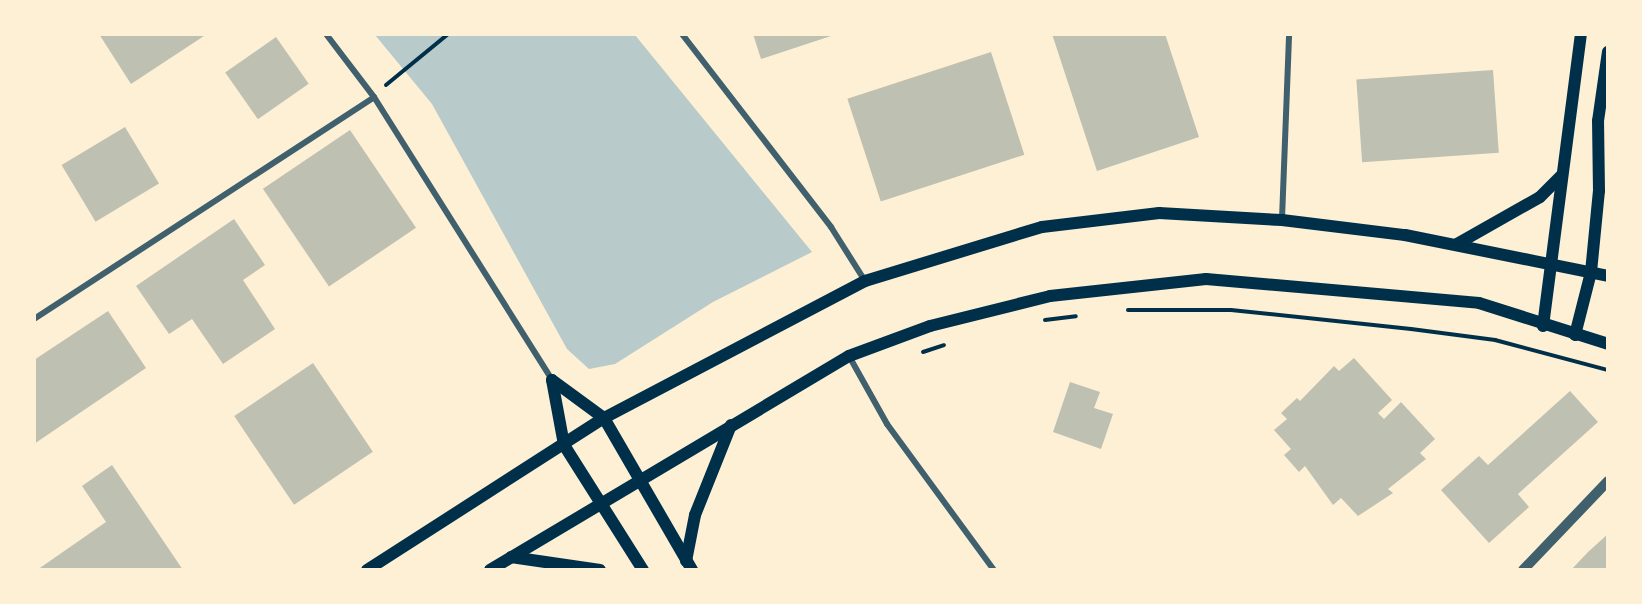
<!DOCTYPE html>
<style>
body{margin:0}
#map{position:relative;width:1642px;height:604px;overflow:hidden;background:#fdf0d5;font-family:Bitter,serif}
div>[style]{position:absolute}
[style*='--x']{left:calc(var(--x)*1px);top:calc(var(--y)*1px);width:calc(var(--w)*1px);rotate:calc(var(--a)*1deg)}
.green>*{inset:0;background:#b9caca}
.building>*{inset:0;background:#bec0b2;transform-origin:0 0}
.path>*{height:4px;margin:-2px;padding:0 2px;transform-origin:2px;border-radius:2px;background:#003049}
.minor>*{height:6px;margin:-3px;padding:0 3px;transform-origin:3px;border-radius:3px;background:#3f606c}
.tertiary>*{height:10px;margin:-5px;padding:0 5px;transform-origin:5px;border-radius:5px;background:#3f606c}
.secondary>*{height:12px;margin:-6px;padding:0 6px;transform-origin:6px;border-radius:6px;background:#003049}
span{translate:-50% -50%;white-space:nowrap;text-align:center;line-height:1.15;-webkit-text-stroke:6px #fdf0d5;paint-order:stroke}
.frame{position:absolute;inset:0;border:36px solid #fdf0d5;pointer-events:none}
</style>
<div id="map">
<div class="green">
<i style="clip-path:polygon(375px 35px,635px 35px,812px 252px,713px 302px,615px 364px,589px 369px,567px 349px,432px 104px)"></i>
</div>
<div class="building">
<i style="clip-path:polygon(99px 34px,207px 34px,131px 84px)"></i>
<i style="clip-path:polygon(753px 34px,834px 34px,834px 35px,761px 59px)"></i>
<i style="clip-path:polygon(1052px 34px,1165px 34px,1199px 137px,1097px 171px)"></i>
<i style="left:276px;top:37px;width:57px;height:62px;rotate:55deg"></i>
<i style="left:991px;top:52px;width:108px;height:151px;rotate:72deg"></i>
<i style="left:1493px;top:70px;width:83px;height:137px;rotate:86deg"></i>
<i style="left:125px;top:127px;width:66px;height:74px;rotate:59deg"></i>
<i style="left:350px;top:130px;width:118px;height:105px;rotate:56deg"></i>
<i style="clip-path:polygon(234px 219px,265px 265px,243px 280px,275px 329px,223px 364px,192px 319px,169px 334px,136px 286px)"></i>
<i style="clip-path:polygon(108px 311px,146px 368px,34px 444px,34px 360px)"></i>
<i style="clip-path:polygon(1354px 358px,1392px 400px,1378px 413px,1384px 419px,1401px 402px,1435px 439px,1420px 453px,1426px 459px,1388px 489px,1393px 493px,1358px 516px,1341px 498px,1333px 505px,1305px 466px,1299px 472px,1284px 455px,1291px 449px,1274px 430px,1287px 419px,1281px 413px,1297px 398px,1300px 401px,1334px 366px,1339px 371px)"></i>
<i style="left:313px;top:363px;width:107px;height:95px;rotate:56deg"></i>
<i style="clip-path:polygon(1070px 382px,1100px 392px,1094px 408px,1113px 414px,1101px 449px,1053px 432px)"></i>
<i style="clip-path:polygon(1570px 391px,1598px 422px,1518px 494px,1529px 507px,1489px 543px,1441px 490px,1479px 456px,1488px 465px)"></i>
<i style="clip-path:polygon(112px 465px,183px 570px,37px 570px,106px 522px,82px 486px)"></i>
<i style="clip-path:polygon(1608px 534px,1608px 570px,1571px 570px,1588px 552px)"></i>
</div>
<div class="path">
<i style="--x:386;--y:85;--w:80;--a:-39.4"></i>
<i style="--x:1128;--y:310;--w:103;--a:0"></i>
<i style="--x:1231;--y:310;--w:181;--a:6"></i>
<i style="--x:1411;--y:329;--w:85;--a:7.5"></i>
<i style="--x:1495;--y:340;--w:117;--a:14.9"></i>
<i style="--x:1045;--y:320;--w:31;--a:-7"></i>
<i style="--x:923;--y:352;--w:22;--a:-18"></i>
</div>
<div class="minor">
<i style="--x:326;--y:34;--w:79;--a:52.7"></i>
<i style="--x:374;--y:97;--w:334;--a:57.8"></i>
<i style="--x:682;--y:34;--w:244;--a:52.3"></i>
<i style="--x:831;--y:227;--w:64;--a:57.8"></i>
<i style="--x:1282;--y:219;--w:185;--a:-87.8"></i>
<i style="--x:34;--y:319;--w:406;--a:-33.1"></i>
<i style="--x:849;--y:356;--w:78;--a:60.8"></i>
<i style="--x:887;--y:424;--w:181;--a:53.8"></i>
</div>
<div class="tertiary">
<i style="--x:1523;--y:570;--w:123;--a:-46.3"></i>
</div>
<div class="secondary">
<i style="--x:1457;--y:244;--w:95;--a:-29.5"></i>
<i style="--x:1540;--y:197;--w:30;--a:-45"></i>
<i style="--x:1543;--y:326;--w:294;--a:-82.6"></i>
<i style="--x:1575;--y:335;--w:65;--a:-75.7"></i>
<i style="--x:1591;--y:272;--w:81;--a:-84.4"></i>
<i style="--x:1599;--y:191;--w:70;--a:-90.8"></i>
<i style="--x:1598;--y:121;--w:70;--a:-81.8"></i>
<i style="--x:552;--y:380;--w:64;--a:36.2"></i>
<i style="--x:604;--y:418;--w:176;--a:59.9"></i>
<i style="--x:552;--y:380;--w:66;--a:79.5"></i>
<i style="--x:564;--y:445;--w:148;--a:57.7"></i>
<i style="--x:511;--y:557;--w:90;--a:8.3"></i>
<i style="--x:686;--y:561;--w:47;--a:-78.9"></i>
<i style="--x:695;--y:515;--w:97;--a:-68.2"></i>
<i style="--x:367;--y:570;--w:282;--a:-32.7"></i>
<i style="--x:604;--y:418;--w:295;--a:-27.7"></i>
<i style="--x:865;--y:281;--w:185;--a:-17"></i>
<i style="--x:1042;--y:227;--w:118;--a:-6.8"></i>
<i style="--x:1159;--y:213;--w:123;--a:3.3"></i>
<i style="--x:1282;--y:220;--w:124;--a:7"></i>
<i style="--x:1405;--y:235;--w:207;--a:11.4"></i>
<i style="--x:490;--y:570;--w:418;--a:-30.8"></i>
<i style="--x:849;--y:356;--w:86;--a:-20.3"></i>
<i style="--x:930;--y:326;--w:124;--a:-14"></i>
<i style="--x:1050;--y:296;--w:157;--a:-6.2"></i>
<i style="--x:1206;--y:279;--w:274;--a:5"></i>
<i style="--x:1479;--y:303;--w:135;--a:17.6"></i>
</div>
<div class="frame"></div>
</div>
